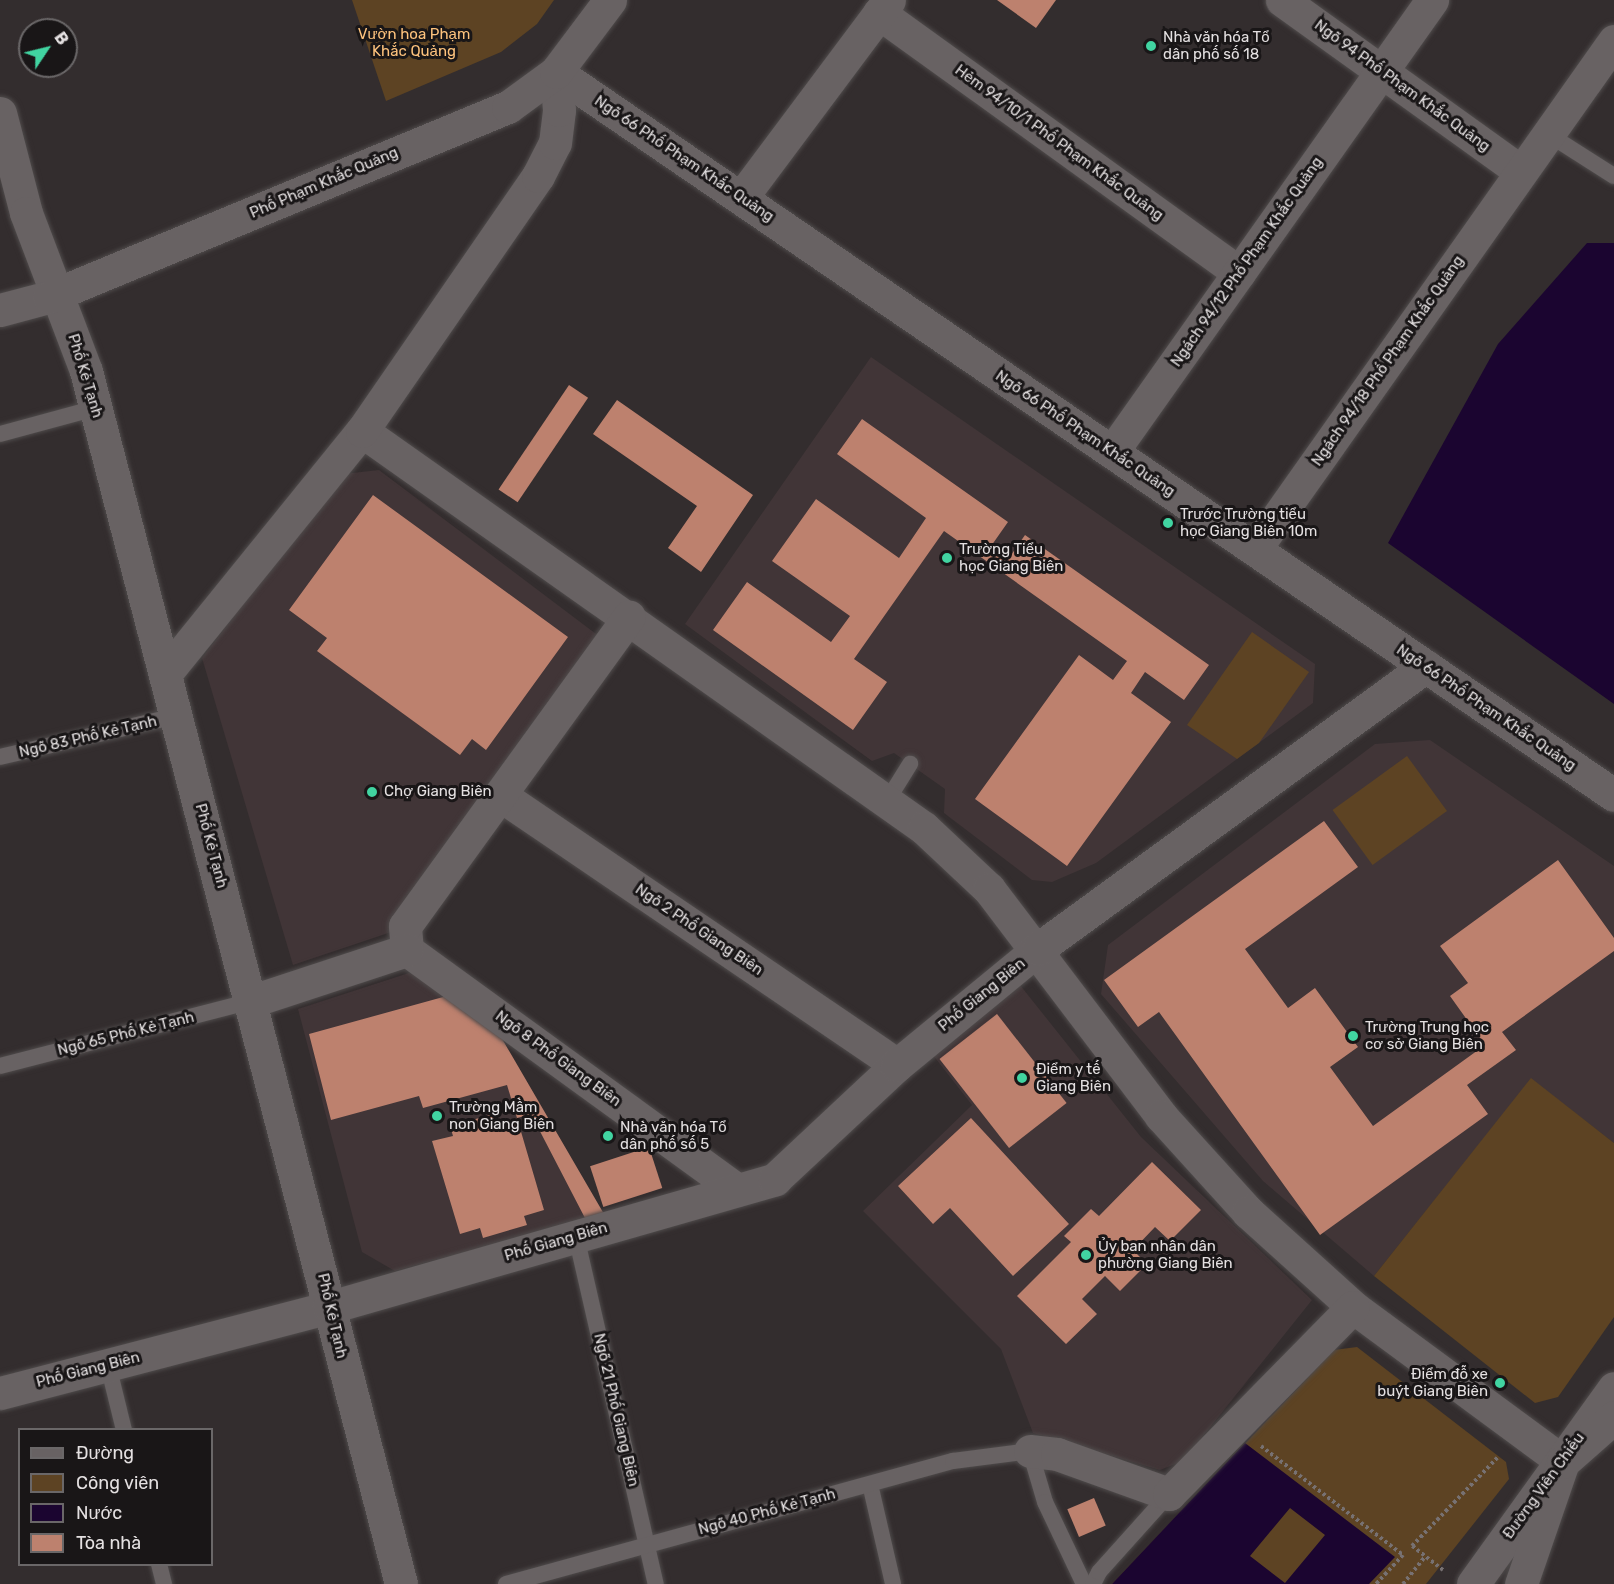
<!DOCTYPE html>
<meta charset="utf-8">
<style>
body{margin:0}
#map{position:relative;width:1614px;height:1584px;overflow:hidden;background:#332d2e;font-family:Rubik,sans-serif}
div>[style]{position:absolute}
[style*='--x']{left:calc(var(--x)*1px);top:calc(var(--y)*1px);width:calc(var(--w)*1px);rotate:calc(var(--a)*1deg)}
.built>*{inset:0;background:#413537}
.green>*{inset:0;background:#5d4323;transform-origin:0 0}
.water>*{inset:0;background:#1b0530}
.building>*{inset:0;background:#bd816e;transform-origin:0 0}
.path>*{height:4px;margin-top:-2px;transform-origin:0;background:repeating-linear-gradient(90deg,#777172 0 3px,transparent 0 6px)}
.roads{filter:drop-shadow(0 0 2px #4f4b4b) drop-shadow(0 0 2px #4f4b4b)}
.service>*{height:16px;margin:-8px;padding:0 8px;transform-origin:8px;border-radius:8px;background:#686263}
.minor>*{height:33px;margin:-16.5px;padding:0 16.5px;transform-origin:16.5px;border-radius:16.5px;background:#686263}
.tertiary>*{height:33px;margin:-16.5px;padding:0 16.5px;transform-origin:16.5px;border-radius:16.5px;background:#686263}
.secondary>*{height:33px;margin:-16.5px;padding:0 16.5px;transform-origin:16.5px;border-radius:16.5px;background:#686263}
.dots>*{width:16px;height:16px;translate:-50% -50%;box-sizing:border-box;border:3px solid #191617;border-radius:50%}
span{translate:-50% -50%;white-space:nowrap;text-align:center;line-height:1.15;-webkit-text-stroke:6px #191617;paint-order:stroke}
.park-label{font-size:15px;color:#fec37d}
.poi-label{font-size:15px;color:#e4e0e1}
.left{translate:0 -50%;text-align:left}
.right{translate:-100% -50%;text-align:right}
.street-label{font-size:15px;color:#e4e0e1}
.legend{position:absolute;left:18px;top:1428px;width:195px;height:138px;box-sizing:border-box;background:#191617;border:2px solid #6a6768;margin:0;padding:8px 10px;list-style:none;font-size:18px;color:#e4e0e1}
.legend li{display:flex;align-items:center;gap:12px;height:30px}
.legend b{width:30px;border:2px solid #6a6768}
.north{position:absolute;left:18px;top:18px;width:60px;height:60px;box-sizing:border-box;background:#191617;border:2px solid #6a6768;border-radius:50%;rotate:55deg;font-size:16px;font-weight:700;line-height:24px;text-align:center;color:#e4e0e1}
.north::after{content:'';display:block;margin:auto;width:21px;height:27px;background:#41d4a1;clip-path:polygon(50% 0,100% 100%,50% 72%,0 100%)}
</style>
<div id="map">
<div class="built">
<i style="clip-path:polygon(871px 357px,1315px 664px,1313px 703px,1096px 863px,1052px 882px,1032px 880px,944px 813px,945px 789px,894px 753px,872px 761px,685px 624px)"></i>
<i style="clip-path:polygon(379px 470px,608px 643px,409px 926px,293px 965px,202px 658px,343px 474px)"></i>
<i style="clip-path:polygon(1430px 740px,1614px 866px,1614px 1143px,1531px 1079px,1374px 1276px,1263px 1181px,1101px 994px,1108px 945px,1375px 744px)"></i>
<i style="clip-path:polygon(421px 969px,494px 1025px,604px 1214px,395px 1271px,362px 1252px,298px 1009px)"></i>
<i style="clip-path:polygon(1016px 980px,1141px 1137px,1312px 1300px,1183px 1461px,1160px 1470px,1033px 1433px,1001px 1349px,863px 1211px,972px 1105px,929px 1050px)"></i>
</div>
<div class="green">
<i style="clip-path:polygon(352px 0,554px 0,537px 24px,501px 52px,386px 101px)"></i>
<i style="clip-path:polygon(1252px 632px,1309px 672px,1259px 743px,1237px 759px,1187px 725px)"></i>
<i style="left:1407px;top:756px;width:68px;height:92px;rotate:54deg"></i>
<i style="clip-path:polygon(1531px 1078px,1614px 1143px,1614px 1317px,1558px 1397px,1535px 1403px,1374px 1276px)"></i>
<i style="clip-path:polygon(1357px 1347px,1506px 1462px,1509px 1479px,1426px 1584px,1112px 1584px,1334px 1350px)"></i>
</div>
<div class="water">
<i style="clip-path:polygon(1587px 243px,1614px 243px,1614px 704px,1388px 543px,1498px 344px)"></i>
<i style="clip-path:polygon(evenodd,1245px 1443px,1395px 1557px,1369px 1584px,1112px 1584px,1245px 1443px,1290px 1508px,1325px 1535px,1285px 1583px,1250px 1556px,1290px 1508px)"></i>
</div>
<div class="building">
<i style="clip-path:polygon(997px 0,1056px 0,1036px 28px)"></i>
<i style="left:569px;top:385px;width:23px;height:126px;rotate:34deg"></i>
<i style="clip-path:polygon(617px 400px,753px 495px,701px 572px,668px 548px,697px 506px,593px 434px)"></i>
<i style="clip-path:polygon(862px 419px,1008px 522px,989px 549px,1007px 561px,1025px 535px,1209px 665px,1184px 700px,1145px 672px,1131px 693px,1171px 722px,1067px 866px,975px 799px,1079px 655px,1113px 680px,1127px 661px,944px 531px,854px 659px,887px 682px,853px 730px,713px 630px,747px 582px,831px 642px,850px 616px,772px 561px,816px 499px,899px 558px,926px 518px,837px 454px)"></i>
<i style="clip-path:polygon(373px 495px,568px 637px,486px 750px,472px 739px,460px 755px,317px 651px,327px 638px,289px 610px)"></i>
<i style="clip-path:polygon(1324px 821px,1358px 867px,1245px 949px,1288px 1008px,1315px 988px,1358px 1047px,1330px 1067px,1373px 1126px,1485px 1045px,1450px 996px,1468px 983px,1440px 946px,1558px 860px,1614px 938px,1614px 951px,1502px 1032px,1516px 1050px,1467px 1085px,1488px 1114px,1320px 1235px,1159px 1012px,1138px 1027px,1104px 980px)"></i>
<i style="clip-path:polygon(454px 994px,494px 1025px,604px 1214px,586px 1220px,531px 1114px,517px 1118px,507px 1085px,423px 1108px,419px 1096px,331px 1120px,309px 1034px)"></i>
<i style="left:997px;top:1014px;width:113px;height:73px;rotate:52deg"></i>
<i style="clip-path:polygon(494px 1114px,496px 1124px,517px 1118px,544px 1210px,524px 1216px,527px 1225px,483px 1238px,480px 1228px,460px 1234px,432px 1141px,453px 1136px,450px 1126px)"></i>
<i style="clip-path:polygon(971px 1118px,1069px 1224px,1013px 1276px,950px 1208px,933px 1224px,898px 1186px)"></i>
<i style="left:649px;top:1147px;width:43px;height:62px;rotate:72deg"></i>
<i style="clip-path:polygon(1152px 1162px,1201px 1210px,1170px 1241px,1155px 1227px,1133px 1250px,1147px 1264px,1120px 1291px,1105px 1276px,1082px 1299px,1097px 1314px,1066px 1344px,1017px 1296px,1071px 1242px,1064px 1236px,1091px 1209px,1099px 1216px)"></i>
<i style="left:1094px;top:1498px;width:30px;height:29px;rotate:67deg"></i>
</div>
<div class="path">
<i style="--x:1261;--y:1446;--w:179;--a:37.5"></i>
<i style="--x:1403;--y:1555;--w:40;--a:133"></i>
<i style="--x:1443;--y:1570;--w:39;--a:-142"></i>
<i style="--x:1412;--y:1546;--w:124;--a:-46"></i>
<i style="--x:1403;--y:1584;--w:35;--a:-51"></i>
</div>
<div class="roads">
<div class="service">
<i style="--x:1548;--y:134;--w:78;--a:32.5"></i>
<i style="--x:0;--y:434;--w:99;--a:-15.2"></i>
<i style="--x:0;--y:757;--w:181;--a:-13.1"></i>
<i style="--x:887;--y:801;--w:44;--a:-58.1"></i>
<i style="--x:0;--y:1066;--w:260;--a:-14.5"></i>
<i style="--x:576;--y:1236;--w:357;--a:77.1"></i>
<i style="--x:108;--y:1365;--w:67;--a:76.2"></i>
<i style="--x:870;--y:1484;--w:103;--a:77"></i>
<i style="--x:159;--y:1564;--w:21;--a:76"></i>
<i style="--x:506;--y:1584;--w:464;--a:-15.4"></i>
<i style="--x:953;--y:1461;--w:78;--a:-7.4"></i>
<i style="--x:1030;--y:1451;--w:53;--a:73.6"></i>
<i style="--x:1045;--y:1502;--w:91;--a:64.6"></i>
<i style="--x:1093;--y:1584;--w:13;--a:-63"></i>
<i style="--x:1099;--y:1572;--w:105;--a:-48.1"></i>
</div>
<div class="minor">
<i style="--x:1282;--y:0;--w:294;--a:35.7"></i>
<i style="--x:879;--y:13;--w:444;--a:35.8"></i>
<i style="--x:741;--y:198;--w:247;--a:-53.2"></i>
<i style="--x:362;--y:431;--w:688;--a:35.24"></i>
<i style="--x:924;--y:828;--w:89;--a:43.2"></i>
<i style="--x:989;--y:889;--w:285;--a:52.8"></i>
<i style="--x:1161;--y:1116;--w:130;--a:47.8"></i>
<i style="--x:1248;--y:1212;--w:142;--a:42.1"></i>
<i style="--x:1353;--y:1307;--w:261;--a:36.4"></i>
<i style="--x:1112;--y:452;--w:554;--a:-54.7"></i>
<i style="--x:1255;--y:549;--w:622;--a:-54.75"></i>
<i style="--x:165;--y:674;--w:313;--a:-51"></i>
<i style="--x:362;--y:431;--w:310;--a:-55.4"></i>
<i style="--x:538;--y:176;--w:37;--a:-63"></i>
<i style="--x:555;--y:143;--w:33;--a:-83"></i>
<i style="--x:559;--y:110;--w:38;--a:-95"></i>
<i style="--x:500;--y:795;--w:480;--a:34.2"></i>
<i style="--x:407;--y:950;--w:408;--a:36"></i>
<i style="--x:407;--y:950;--w:24;--a:-95"></i>
<i style="--x:405;--y:926;--w:382;--a:-54.1"></i>
<i style="--x:252;--y:1001;--w:163;--a:-18.2"></i>
<i style="--x:1030;--y:1451;--w:27;--a:6"></i>
<i style="--x:1057;--y:1454;--w:119;--a:19.7"></i>
<i style="--x:1169;--y:1494;--w:262;--a:-45.5"></i>
</div>
<div class="tertiary">
<i style="--x:556;--y:72;--w:1281;--a:34.35"></i>
<i style="--x:0;--y:113;--w:103;--a:75.4"></i>
<i style="--x:26;--y:213;--w:169;--a:69.2"></i>
<i style="--x:86;--y:371;--w:1253;--a:75.44"></i>
<i style="--x:0;--y:310;--w:51;--a:-14.9"></i>
<i style="--x:49;--y:297;--w:497;--a:-22.5"></i>
<i style="--x:508;--y:107;--w:59;--a:-36.1"></i>
<i style="--x:556;--y:72;--w:90;--a:-53.1"></i>
<i style="--x:0;--y:1393;--w:341;--a:-14.6"></i>
<i style="--x:330;--y:1307;--w:463;--a:-16"></i>
<i style="--x:775;--y:1179;--w:167;--a:-43.1"></i>
<i style="--x:897;--y:1065;--w:183;--a:-39.4"></i>
<i style="--x:1038;--y:949;--w:480;--a:-36.1"></i>
<i style="--x:1473;--y:1584;--w:241;--a:-54.3"></i>
</div>
<div class="secondary">
<i style="--x:1521;--y:1584;--w:129;--a:-71"></i>
<i style="--x:1563;--y:1462;--w:68;--a:-41.4"></i>
</div>
</div>
<div class="dots">
<i style="left:1151px;top:46px;background:#41d4a1"></i>
<i style="left:1168px;top:523px;background:#41d4a1"></i>
<i style="left:947px;top:558px;background:#41d4a1"></i>
<i style="left:372px;top:792px;background:#41d4a1"></i>
<i style="left:1353px;top:1036px;background:#41d4a1"></i>
<i style="left:1022px;top:1078px;background:#41d4a1"></i>
<i style="left:437px;top:1116px;background:#41d4a1"></i>
<i style="left:608px;top:1136px;background:#41d4a1"></i>
<i style="left:1086px;top:1255px;background:#41d4a1"></i>
<i style="left:1500px;top:1383px;background:#41d4a1"></i>
</div>
<div class="park-label">
<span style="left:414px;top:43px">Vườn hoa Phạm<br>Khắc Quảng</span>
</div>
<div class="poi-label">
<span class="left" style="left:1163px;top:46px">Nhà văn hóa Tổ<br>dân phố số 18</span>
<span class="left" style="left:1180px;top:523px">Trước Trường tiểu<br>học Giang Biên 10m</span>
<span class="left" style="left:959px;top:558px">Trường Tiểu<br>học Giang Biên</span>
<span class="left" style="left:384px;top:792px">Chợ Giang Biên</span>
<span class="left" style="left:1365px;top:1036px">Trường Trung học<br>cơ sở Giang Biên</span>
<span class="left" style="left:1036px;top:1078px">Điểm y tế<br>Giang Biên</span>
<span class="left" style="left:449px;top:1116px">Trường Mầm<br>non Giang Biên</span>
<span class="left" style="left:620px;top:1136px">Nhà văn hóa Tổ<br>dân phố số 5</span>
<span class="left" style="left:1098px;top:1255px">Ủy ban nhân dân<br>phường Giang Biên</span>
<span class="right" style="left:1488px;top:1383px">Điểm đỗ xe<br>buýt Giang Biên</span>
</div>
<div class="street-label">
<span style="left:1402px;top:86px;rotate:36deg">Ngõ 94 Phố Phạm Khắc Quảng</span>
<span style="left:1059px;top:143px;rotate:36deg">Hẻm 94/10/1 Phố Phạm Khắc Quảng</span>
<span style="left:684px;top:159px;rotate:34deg">Ngõ 66 Phố Phạm Khắc Quảng</span>
<span style="left:324px;top:183px;rotate:-23deg">Phố Phạm Khắc Quảng</span>
<span style="left:1247px;top:262px;rotate:-55deg">Ngách 94/12 Phố Phạm Khắc Quảng</span>
<span style="left:1388px;top:361px;rotate:-55deg">Ngách 94/18 Phố Phạm Khắc Quảng</span>
<span style="left:85px;top:376px;rotate:73deg">Phố Kẻ Tạnh</span>
<span style="left:1085px;top:434px;rotate:34deg">Ngõ 66 Phố Phạm Khắc Quảng</span>
<span style="left:1486px;top:708px;rotate:34deg">Ngõ 66 Phố Phạm Khắc Quảng</span>
<span style="left:88px;top:737px;rotate:-13deg">Ngõ 83 Phố Kẻ Tạnh</span>
<span style="left:211px;top:846px;rotate:75deg">Phố Kẻ Tạnh</span>
<span style="left:699px;top:930px;rotate:34deg">Ngõ 2 Phố Giang Biên</span>
<span style="left:982px;top:995px;rotate:-39deg">Phố Giang Biên</span>
<span style="left:126px;top:1034px;rotate:-14deg">Ngõ 65 Phố Kẻ Tạnh</span>
<span style="left:558px;top:1059px;rotate:36deg">Ngõ 8 Phố Giang Biên</span>
<span style="left:556px;top:1242px;rotate:-16deg">Phố Giang Biên</span>
<span style="left:332px;top:1316px;rotate:77deg">Phố Kẻ Tạnh</span>
<span style="left:88px;top:1370px;rotate:-14deg">Phố Giang Biên</span>
<span style="left:616px;top:1410px;rotate:77deg">Ngõ 21 Phố Giang Biên</span>
<span style="left:1544px;top:1486px;rotate:-54deg">Đường Viên Chiếu</span>
<span style="left:767px;top:1512px;rotate:-15deg">Ngõ 40 Phố Kẻ Tạnh</span>
</div>
<ul class="legend">
<li><b style="height:8px;background:#686263"></b>Đường</li>
<li><b style="height:16px;background:#5d4323"></b>Công viên</li>
<li><b style="height:16px;background:#1b0530"></b>Nước</li>
<li><b style="height:16px;background:#bd816e"></b>Tòa nhà</li>
</ul>
<div class="north">B</div>
</div>
